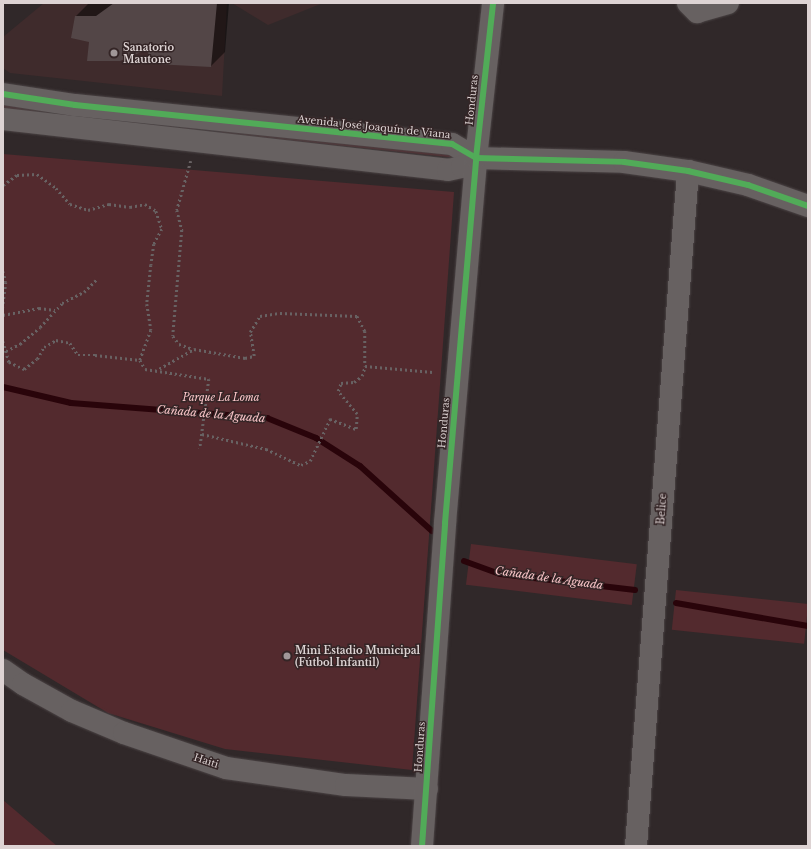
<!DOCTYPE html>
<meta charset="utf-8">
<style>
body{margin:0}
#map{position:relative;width:811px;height:849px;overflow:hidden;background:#302829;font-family:"Libre Baskerville",serif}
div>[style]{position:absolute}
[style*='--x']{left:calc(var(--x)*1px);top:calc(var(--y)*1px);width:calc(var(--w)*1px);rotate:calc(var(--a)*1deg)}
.built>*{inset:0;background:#3f2b2c}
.green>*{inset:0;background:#532a2e;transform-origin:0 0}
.shadow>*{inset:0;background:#0007}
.stream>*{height:6px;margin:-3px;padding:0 3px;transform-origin:3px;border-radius:3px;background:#29040a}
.building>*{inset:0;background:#534647}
.path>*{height:2.5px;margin-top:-1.25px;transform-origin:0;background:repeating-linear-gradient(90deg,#686263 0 2px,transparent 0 5px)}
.roads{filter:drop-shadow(0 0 1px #4b4445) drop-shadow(0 0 1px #4b4445)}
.minor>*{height:22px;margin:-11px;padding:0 11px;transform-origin:11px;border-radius:11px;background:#676161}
.cycleway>*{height:6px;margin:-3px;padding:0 3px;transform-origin:3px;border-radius:3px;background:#51ab58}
.dots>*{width:11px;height:11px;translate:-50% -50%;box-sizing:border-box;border:2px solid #342526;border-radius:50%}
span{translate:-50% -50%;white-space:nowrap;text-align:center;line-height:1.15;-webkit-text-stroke:3px #342526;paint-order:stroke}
.poi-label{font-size:10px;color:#ddd3d3;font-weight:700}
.left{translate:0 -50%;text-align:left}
.street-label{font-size:10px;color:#ddd3d3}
.park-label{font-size:10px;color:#fdc8cb;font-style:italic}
.water-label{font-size:11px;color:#fbc6c9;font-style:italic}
.frame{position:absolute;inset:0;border:4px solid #ddd3d3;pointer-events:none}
</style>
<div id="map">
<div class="built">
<i style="clip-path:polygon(44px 3px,227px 3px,222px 96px,10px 73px,3px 68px,3px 37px)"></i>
<i style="clip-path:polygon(232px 3px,323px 3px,268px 25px)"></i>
</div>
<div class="green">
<i style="clip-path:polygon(3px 101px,195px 126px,196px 130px,3px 110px)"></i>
<i style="clip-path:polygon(220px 131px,456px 154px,458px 158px,222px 133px)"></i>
<i style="clip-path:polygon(3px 154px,454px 192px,412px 770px,225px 749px,108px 713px,3px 650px)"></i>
<i style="left:471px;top:544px;width:167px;height:41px;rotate:7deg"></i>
<i style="left:676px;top:590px;width:133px;height:40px;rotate:6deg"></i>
<i style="clip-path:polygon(3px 800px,57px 846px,3px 846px)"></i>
</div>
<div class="shadow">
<i style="clip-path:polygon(89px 3px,229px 3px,225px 52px,211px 66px,146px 49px,90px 41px,76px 16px)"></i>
</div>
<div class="stream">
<i style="--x:3;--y:387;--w:70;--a:13.2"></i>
<i style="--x:71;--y:403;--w:197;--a:4.4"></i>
<i style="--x:267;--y:418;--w:53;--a:22.2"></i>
<i style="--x:316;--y:438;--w:52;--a:32.5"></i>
<i style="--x:360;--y:466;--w:97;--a:42.1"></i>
<i style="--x:464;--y:561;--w:38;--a:20"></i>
<i style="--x:500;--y:574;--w:136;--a:6.8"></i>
<i style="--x:676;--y:603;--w:134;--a:9.9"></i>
</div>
<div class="building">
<i style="clip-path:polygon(114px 3px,217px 3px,211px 67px,155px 64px,146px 50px,120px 61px,87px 61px,89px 42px,71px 38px,75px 16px,96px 16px)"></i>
</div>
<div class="path">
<i style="--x:191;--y:161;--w:51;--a:105.9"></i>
<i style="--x:177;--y:210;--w:21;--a:76"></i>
<i style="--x:182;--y:230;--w:106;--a:94.9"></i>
<i style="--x:173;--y:336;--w:10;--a:53"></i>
<i style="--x:179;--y:344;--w:15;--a:20"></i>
<i style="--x:3;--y:185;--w:17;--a:-36"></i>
<i style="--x:17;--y:175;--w:20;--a:-3"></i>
<i style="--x:37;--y:174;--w:24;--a:36"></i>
<i style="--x:56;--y:188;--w:21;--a:49"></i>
<i style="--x:70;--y:204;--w:19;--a:18"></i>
<i style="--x:88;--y:210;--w:22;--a:-16"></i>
<i style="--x:109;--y:204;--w:21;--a:8"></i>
<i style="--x:130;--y:207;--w:15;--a:-11"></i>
<i style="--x:145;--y:204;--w:13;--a:32"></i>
<i style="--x:156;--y:211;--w:19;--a:72"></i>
<i style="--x:162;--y:229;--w:17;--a:118"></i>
<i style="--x:154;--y:244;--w:21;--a:98"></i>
<i style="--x:151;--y:265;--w:39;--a:96"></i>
<i style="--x:147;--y:304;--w:26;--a:81"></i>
<i style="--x:151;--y:330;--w:32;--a:110"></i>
<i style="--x:3;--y:271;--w:11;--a:75"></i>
<i style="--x:6;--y:282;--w:26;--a:97"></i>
<i style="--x:3;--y:315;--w:37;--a:-11"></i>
<i style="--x:39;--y:308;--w:16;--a:7"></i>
<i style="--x:3;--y:341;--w:22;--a:74"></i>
<i style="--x:9;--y:362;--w:17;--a:25"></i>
<i style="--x:24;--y:369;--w:16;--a:-38"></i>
<i style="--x:37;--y:359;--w:14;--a:-60"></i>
<i style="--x:44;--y:347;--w:14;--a:-30"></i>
<i style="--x:56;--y:340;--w:14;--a:12"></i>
<i style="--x:70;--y:343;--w:14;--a:56"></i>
<i style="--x:78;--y:355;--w:17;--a:0"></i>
<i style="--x:95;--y:355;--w:45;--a:6.3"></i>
<i style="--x:6;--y:351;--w:16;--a:-27"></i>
<i style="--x:20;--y:344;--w:26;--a:-40"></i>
<i style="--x:40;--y:327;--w:33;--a:-47"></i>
<i style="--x:62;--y:303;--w:25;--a:-27"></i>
<i style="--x:84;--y:292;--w:20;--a:-45"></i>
<i style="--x:140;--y:360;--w:10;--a:61"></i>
<i style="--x:145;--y:369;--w:65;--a:8.9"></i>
<i style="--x:209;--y:379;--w:70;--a:97.4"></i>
<i style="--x:155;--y:371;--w:45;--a:-29.4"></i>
<i style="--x:194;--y:349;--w:52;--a:10"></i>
<i style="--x:245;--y:358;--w:9;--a:-13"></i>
<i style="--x:254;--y:356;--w:24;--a:-99"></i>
<i style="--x:250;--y:332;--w:19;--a:-58"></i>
<i style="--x:260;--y:316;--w:20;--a:-9"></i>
<i style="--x:280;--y:313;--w:77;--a:2.2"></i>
<i style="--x:357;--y:316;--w:17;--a:62"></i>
<i style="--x:365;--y:331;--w:35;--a:90"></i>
<i style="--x:202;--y:434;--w:66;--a:13.2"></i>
<i style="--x:266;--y:449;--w:38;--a:25"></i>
<i style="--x:301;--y:465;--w:10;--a:-24"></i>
<i style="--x:310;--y:461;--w:47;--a:-64.5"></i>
<i style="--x:330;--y:419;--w:28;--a:21"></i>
<i style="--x:356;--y:429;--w:15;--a:-86"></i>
<i style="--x:357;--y:414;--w:30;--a:-130"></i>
<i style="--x:338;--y:391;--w:9;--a:-69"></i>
<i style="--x:341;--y:383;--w:13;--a:-4"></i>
<i style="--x:354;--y:382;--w:10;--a:-37"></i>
<i style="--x:362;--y:376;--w:10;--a:-73"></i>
<i style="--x:365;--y:366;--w:68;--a:5"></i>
</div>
<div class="roads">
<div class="minor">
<i style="--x:688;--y:3;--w:13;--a:45"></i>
<i style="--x:697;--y:12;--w:32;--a:-16"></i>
<i style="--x:3;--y:94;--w:73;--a:8.7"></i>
<i style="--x:75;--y:105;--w:379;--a:5.9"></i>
<i style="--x:452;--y:144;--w:28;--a:30"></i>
<i style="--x:476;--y:158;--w:148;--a:1.5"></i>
<i style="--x:624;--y:162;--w:65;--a:8"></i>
<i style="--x:688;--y:171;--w:62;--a:13.1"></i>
<i style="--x:748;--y:185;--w:64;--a:19.3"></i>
<i style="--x:3;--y:119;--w:448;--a:6.5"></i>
<i style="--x:448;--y:170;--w:14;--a:-12"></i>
<i style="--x:462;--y:167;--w:17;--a:-33"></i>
<i style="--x:3;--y:670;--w:24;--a:35"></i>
<i style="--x:23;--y:684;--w:56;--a:28.9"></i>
<i style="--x:72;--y:711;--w:56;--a:22.9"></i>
<i style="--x:124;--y:733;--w:108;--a:18.9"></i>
<i style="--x:226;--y:768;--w:121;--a:8.1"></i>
<i style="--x:346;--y:785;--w:81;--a:2.8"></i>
<i style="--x:422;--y:846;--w:324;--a:-85.9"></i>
<i style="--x:445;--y:523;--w:366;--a:-85.1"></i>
<i style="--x:476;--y:158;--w:156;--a:-83.7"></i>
<i style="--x:636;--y:846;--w:677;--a:-85.59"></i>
</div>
</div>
<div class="cycleway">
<i style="--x:3;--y:94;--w:73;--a:8.7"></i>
<i style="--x:75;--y:105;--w:379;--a:5.9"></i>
<i style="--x:452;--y:144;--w:28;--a:30"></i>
<i style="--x:476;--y:158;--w:148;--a:1.5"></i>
<i style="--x:624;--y:162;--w:65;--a:8"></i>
<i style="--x:688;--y:171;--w:62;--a:13.1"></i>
<i style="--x:748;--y:185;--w:64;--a:19.3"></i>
<i style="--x:422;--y:846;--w:324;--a:-85.9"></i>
<i style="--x:445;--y:523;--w:366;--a:-85.1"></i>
<i style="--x:476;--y:158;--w:156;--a:-83.7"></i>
</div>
<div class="dots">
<i style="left:114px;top:53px;background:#a09798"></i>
<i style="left:287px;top:656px;background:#a09798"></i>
</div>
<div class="poi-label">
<span class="left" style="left:123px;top:53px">Sanatorio<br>Mautone</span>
<span class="left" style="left:295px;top:656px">Mini Estadio Municipal<br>(Fútbol Infantil)</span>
</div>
<div class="street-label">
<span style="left:472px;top:100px;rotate:-84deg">Honduras</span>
<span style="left:374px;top:127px;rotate:6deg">Avenida José Joaquín de Viana</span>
<span style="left:444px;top:423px;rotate:-85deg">Honduras</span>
<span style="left:662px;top:509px;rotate:-86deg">Belice</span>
<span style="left:420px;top:747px;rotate:-86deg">Honduras</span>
<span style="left:206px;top:761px;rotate:19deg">Haiti</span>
</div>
<div class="park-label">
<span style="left:221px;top:398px">Parque La Loma</span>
</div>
<div class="water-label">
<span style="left:211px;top:414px;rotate:5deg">Cañada de la Aguada</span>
<span style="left:549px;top:578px;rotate:8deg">Cañada de la Aguada</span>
</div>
<div class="frame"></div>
</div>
